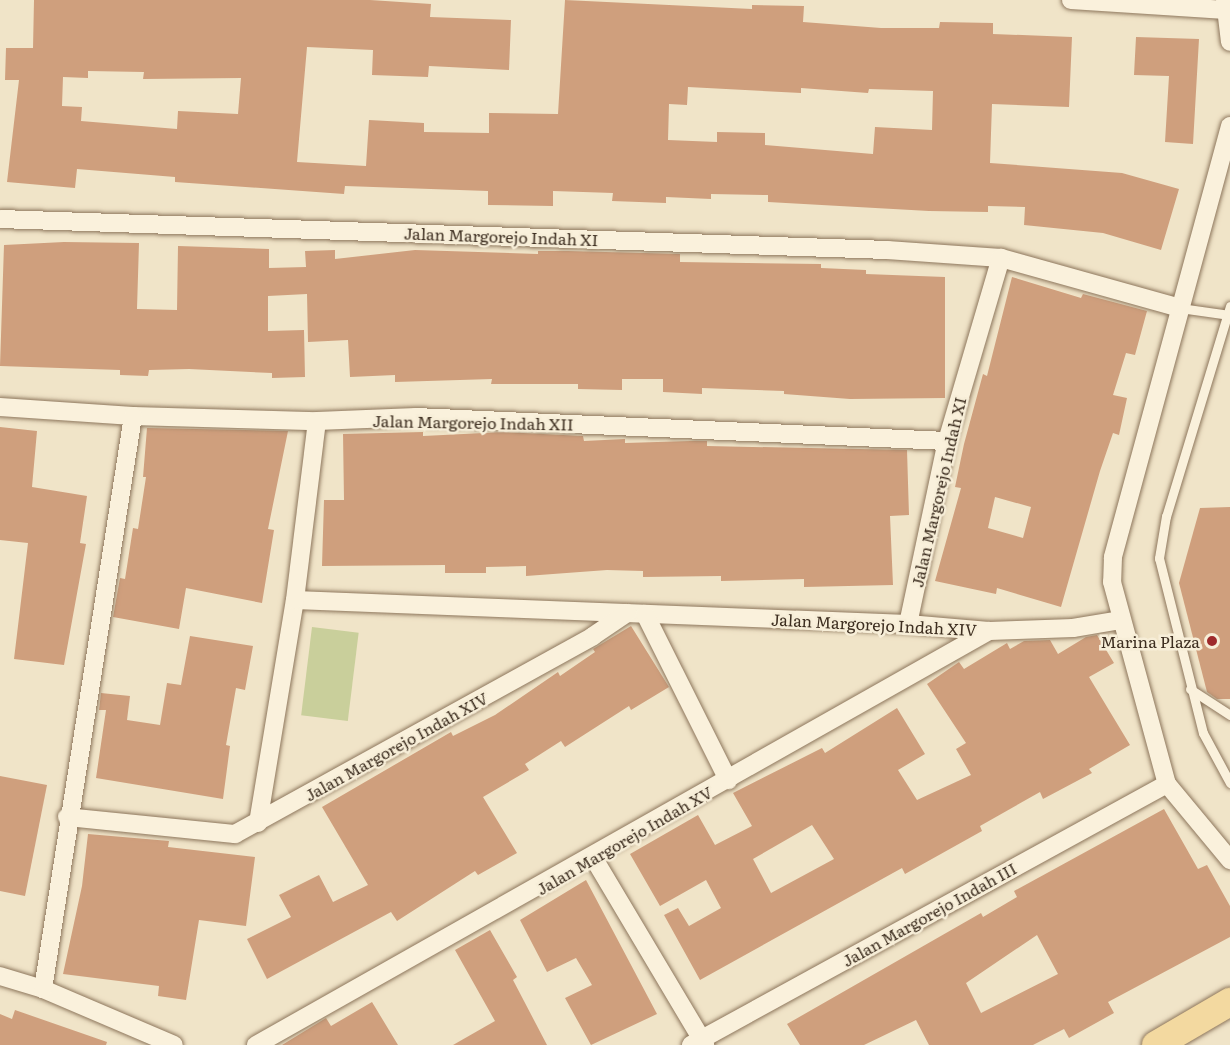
<!DOCTYPE html>
<style>
body{margin:0}
#map{position:relative;width:1230px;height:1045px;overflow:hidden;background:#f0e4c8;font-family:Literata,serif}
div>[style]{position:absolute}
[style*='--x']{left:calc(var(--x)*1px);top:calc(var(--y)*1px);width:calc(var(--w)*1px);rotate:calc(var(--a)*1deg)}
.green>*{inset:0;background:#c9cf9b;transform-origin:0 0}
.building>*{inset:0;background:#cf9f7d}
.roads{filter:drop-shadow(0 0 2px #8d765c) drop-shadow(0 0 2px #8d765c)}
.service>*{height:9px;margin:-4.5px;padding:0 4.5px;transform-origin:4.5px;border-radius:4.5px;background:#faf1dc}
.minor>*{height:18px;margin:-9px;padding:0 9px;transform-origin:9px;border-radius:9px;background:#faf1dc}
.primary>*{height:28px;margin:-14px;padding:0 14px;transform-origin:14px;border-radius:14px;background:#f3d9a0}
.dots>*{width:16px;height:16px;translate:-50% -50%;box-sizing:border-box;border:3px solid #f7eed8;border-radius:50%}
span{translate:-50% -50%;white-space:nowrap;text-align:center;line-height:1.15;-webkit-text-stroke:5px #f7eed8;paint-order:stroke}
.street-label{font-size:16px;color:#3d2e20}
.poi-label{font-size:16px;color:#3d2e20}
.right{translate:-100% -50%;text-align:right}
</style>
<div id="map">
<div class="green">
<i style="left:312px;top:627px;width:47px;height:89px;rotate:7deg"></i>
</div>
<div class="building">
<i style="clip-path:polygon(evenodd,34px 0,370px 0,431px 4px,430px 17px,511px 20px,509px 70px,429px 66px,428px 77px,372px 75px,373px 50px,307px 47px,297px 162px,366px 166px,369px 120px,424px 123px,424px 132px,489px 133px,489px 113px,558px 114px,565px 0,752px 9px,752px 5px,804px 6px,803px 22px,881px 28px,939px 28px,940px 22px,993px 23px,993px 34px,1072px 37px,1069px 107px,992px 104px,990px 163px,1122px 173px,1179px 189px,1161px 250px,1103px 233px,1024px 225px,1025px 207px,988px 206px,988px 212px,929px 211px,768px 202px,768px 195px,711px 194px,711px 199px,666px 197px,666px 203px,612px 201px,613px 193px,553px 191px,553px 206px,488px 205px,488px 191px,345px 186px,344px 194px,175px 182px,175px 177px,77px 169px,75px 188px,7px 182px,19px 80px,5px 80px,6px 48px,33px 48px,34px 0,88px 71px,144px 72px,143px 79px,241px 78px,238px 114px,178px 111px,177px 129px,81px 121px,82px 107px,62px 106px,63px 77px,88px 78px,88px 71px,34px 0,688px 87px,801px 93px,801px 88px,868px 93px,869px 89px,933px 91px,932px 130px,875px 127px,873px 154px,765px 145px,765px 133px,717px 132px,717px 142px,668px 140px,669px 104px,687px 105px,688px 87px)"></i>
<i style="clip-path:polygon(1136px 37px,1199px 39px,1193px 144px,1165px 142px,1169px 76px,1134px 75px)"></i>
<i style="clip-path:polygon(64px 242px,139px 243px,137px 309px,177px 310px,178px 246px,269px 249px,269px 268px,306px 267px,305px 251px,335px 250px,335px 259px,415px 250px,538px 254px,538px 251px,568px 251px,680px 254px,680px 262px,821px 264px,821px 268px,866px 270px,866px 274px,945px 277px,945px 398px,850px 399px,784px 394px,784px 391px,702px 388px,702px 394px,663px 392px,663px 379px,622px 379px,622px 390px,578px 389px,578px 384px,491px 384px,492px 379px,395px 382px,395px 375px,350px 377px,348px 340px,308px 342px,307px 294px,268px 296px,268px 331px,304px 330px,305px 377px,272px 378px,272px 373px,189px 369px,149px 370px,148px 376px,120px 375px,120px 370px,0 366px,4px 245px)"></i>
<i style="clip-path:polygon(evenodd,1012px 277px,1081px 298px,1083px 294px,1147px 311px,1135px 355px,1126px 353px,1113px 395px,1127px 398px,1119px 435px,1113px 433px,1100px 471px,1061px 607px,997px 588px,996px 594px,935px 581px,961px 488px,955px 487px,964px 444px,983px 374px,987px 376px,1012px 277px,995px 497px,1031px 507px,1023px 538px,988px 528px,995px 497px)"></i>
<i style="clip-path:polygon(0 427px,37px 431px,32px 487px,87px 496px,80px 543px,86px 544px,64px 665px,14px 659px,28px 543px,0 540px)"></i>
<i style="clip-path:polygon(147px 428px,288px 431px,268px 529px,274px 530px,262px 603px,186px 588px,179px 629px,113px 617px,120px 578px,125px 579px,133px 528px,138px 529px,146px 477px,143px 477px)"></i>
<i style="clip-path:polygon(423px 432px,423px 436px,504px 432px,583px 436px,584px 441px,625px 439px,625px 443px,690px 441px,707px 441px,707px 446px,907px 450px,909px 515px,890px 516px,893px 585px,804px 587px,804px 579px,721px 581px,721px 576px,643px 577px,643px 571px,607px 570px,526px 576px,526px 566px,486px 567px,486px 573px,445px 573px,445px 565px,322px 566px,324px 500px,344px 500px,343px 434px)"></i>
<i style="clip-path:polygon(1230px 507px,1230px 699px,1217px 699px,1207px 692px,1179px 583px,1200px 508px)"></i>
<i style="clip-path:polygon(631px 626px,669px 687px,631px 710px,629px 706px,565px 747px,561px 741px,525px 764px,529px 770px,483px 797px,517px 853px,478px 875px,475px 871px,397px 921px,391px 912px,267px 979px,247px 939px,291px 917px,279px 895px,319px 875px,333px 902px,368px 885px,322px 807px,451px 732px,453px 736px,495px 715px,558px 672px,560px 676px,595px 652px,593px 649px)"></i>
<i style="clip-path:polygon(evenodd,1097px 635px,1114px 663px,1089px 677px,1130px 745px,1089px 769px,1092px 773px,1043px 799px,1040px 792px,980px 826px,982px 831px,905px 874px,902px 868px,700px 980px,664px 915px,678px 908px,689px 926px,721px 908px,706px 880px,660px 906px,630px 854px,698px 815px,715px 845px,752px 826px,733px 793px,822px 748px,825px 753px,897px 708px,925px 754px,898px 770px,917px 800px,971px 775px,956px 749px,966px 743px,927px 684px,959px 662px,964px 669px,1007px 643px,1010px 649px,1024px 641px,1050px 640px,1058px 654px,1086px 637px,1097px 635px,812px 825px,834px 859px,771px 893px,753px 859px,812px 825px)"></i>
<i style="clip-path:polygon(190px 636px,253px 646px,245px 690px,236px 688px,226px 745px,230px 746px,223px 799px,96px 778px,106px 710px,99px 710px,101px 693px,130px 696px,127px 720px,160px 725px,167px 683px,181px 685px)"></i>
<i style="clip-path:polygon(0 776px,47px 785px,25px 896px,0 891px)"></i>
<i style="clip-path:polygon(evenodd,1164px 809px,1198px 869px,1207px 865px,1230px 906px,1230px 937px,1108px 1002px,1114px 1013px,1069px 1038px,1064px 1029px,1033px 1045px,929px 1045px,916px 1020px,864px 1045px,800px 1045px,787px 1024px,981px 913px,983px 917px,1017px 897px,1014px 891px,1164px 809px,1037px 935px,1058px 974px,981px 1013px,966px 983px,1037px 935px)"></i>
<i style="clip-path:polygon(88px 834px,169px 841px,168px 847px,255px 857px,246px 926px,199px 920px,186px 1000px,158px 996px,159px 986px,63px 974px,82px 886px)"></i>
<i style="clip-path:polygon(586px 880px,657px 1014px,591px 1045px,565px 998px,592px 985px,576px 958px,547px 972px,520px 920px)"></i>
<i style="clip-path:polygon(490px 930px,517px 977px,513px 980px,547px 1045px,453px 1045px,495px 1021px,455px 950px)"></i>
<i style="clip-path:polygon(372px 1002px,398px 1045px,282px 1045px,326px 1018px,331px 1026px)"></i>
<i style="clip-path:polygon(15px 1010px,107px 1042px,106px 1045px,0 1045px,0 1014px,12px 1019px)"></i>
</div>
<div class="roads">
<div class="service">
<i style="--x:1230;--y:306;--w:220;--a:106.9"></i>
<i style="--x:1166;--y:516;--w:43;--a:99.5"></i>
<i style="--x:1159;--y:558;--w:180;--a:75.9"></i>
<i style="--x:1203;--y:733;--w:57;--a:61.6"></i>
<i style="--x:1180;--y:308;--w:50;--a:8"></i>
<i style="--x:1190;--y:689;--w:48;--a:33"></i>
</div>
<div class="minor">
<i style="--x:1071;--y:0;--w:155;--a:3.7"></i>
<i style="--x:1225;--y:0;--w:42;--a:83.2"></i>
<i style="--x:1230;--y:126;--w:447;--a:105.2"></i>
<i style="--x:1113;--y:557;--w:25;--a:92"></i>
<i style="--x:1112;--y:582;--w:209;--a:74.8"></i>
<i style="--x:1167;--y:784;--w:99;--a:50.3"></i>
<i style="--x:0;--y:219;--w:888;--a:2"></i>
<i style="--x:887;--y:250;--w:114;--a:4"></i>
<i style="--x:1001;--y:258;--w:186;--a:15.6"></i>
<i style="--x:0;--y:407;--w:133;--a:3.9"></i>
<i style="--x:133;--y:416;--w:184;--a:1.6"></i>
<i style="--x:317;--y:421;--w:99;--a:-2.3"></i>
<i style="--x:416;--y:417;--w:532;--a:2.59"></i>
<i style="--x:295;--y:600;--w:613;--a:2.24"></i>
<i style="--x:908;--y:624;--w:81;--a:4.9"></i>
<i style="--x:989;--y:631;--w:84;--a:-2"></i>
<i style="--x:1073;--y:628;--w:49;--a:-9.5"></i>
<i style="--x:645;--y:614;--w:186;--a:63.4"></i>
<i style="--x:908;--y:624;--w:187;--a:-78"></i>
<i style="--x:947;--y:441;--w:191;--a:-73.6"></i>
<i style="--x:67;--y:817;--w:169;--a:5.8"></i>
<i style="--x:235;--y:834;--w:409;--a:-28.9"></i>
<i style="--x:593;--y:636;--w:41;--a:-34.1"></i>
<i style="--x:258;--y:823;--w:226;--a:-80.6"></i>
<i style="--x:295;--y:600;--w:180;--a:-83"></i>
<i style="--x:593;--y:857;--w:219;--a:59.2"></i>
<i style="--x:0;--y:976;--w:45;--a:16.8"></i>
<i style="--x:43;--y:989;--w:142;--a:23.1"></i>
<i style="--x:43;--y:989;--w:580;--a:-81.07"></i>
<i style="--x:256;--y:1045;--w:842;--a:-29.46"></i>
<i style="--x:691;--y:1045;--w:543;--a:-28.74"></i>
</div>
<div class="primary">
<i style="--x:1156;--y:1045;--w:86;--a:-30.2"></i>
</div>
</div>
<div class="dots">
<i style="left:1212px;top:641px;background:#9e2a2b"></i>
</div>
<div class="street-label">
<span style="left:501px;top:236px;rotate:2deg">Jalan Margorejo Indah XI</span>
<span style="left:473px;top:422px;rotate:1deg">Jalan Margorejo Indah XII</span>
<span style="left:938px;top:492px;rotate:-77deg">Jalan Margorejo Indah XI</span>
<span style="left:874px;top:624px;rotate:3deg">Jalan Margorejo Indah XIV</span>
<span style="left:396px;top:746px;rotate:-29deg">Jalan Margorejo Indah XIV</span>
<span style="left:624px;top:840px;rotate:-30deg">Jalan Margorejo Indah XV</span>
<span style="left:929px;top:914px;rotate:-29deg">Jalan Margorejo Indah III</span>
</div>
<div class="poi-label">
<span class="right" style="left:1200px;top:641px">Marina Plaza</span>
</div>
</div>
